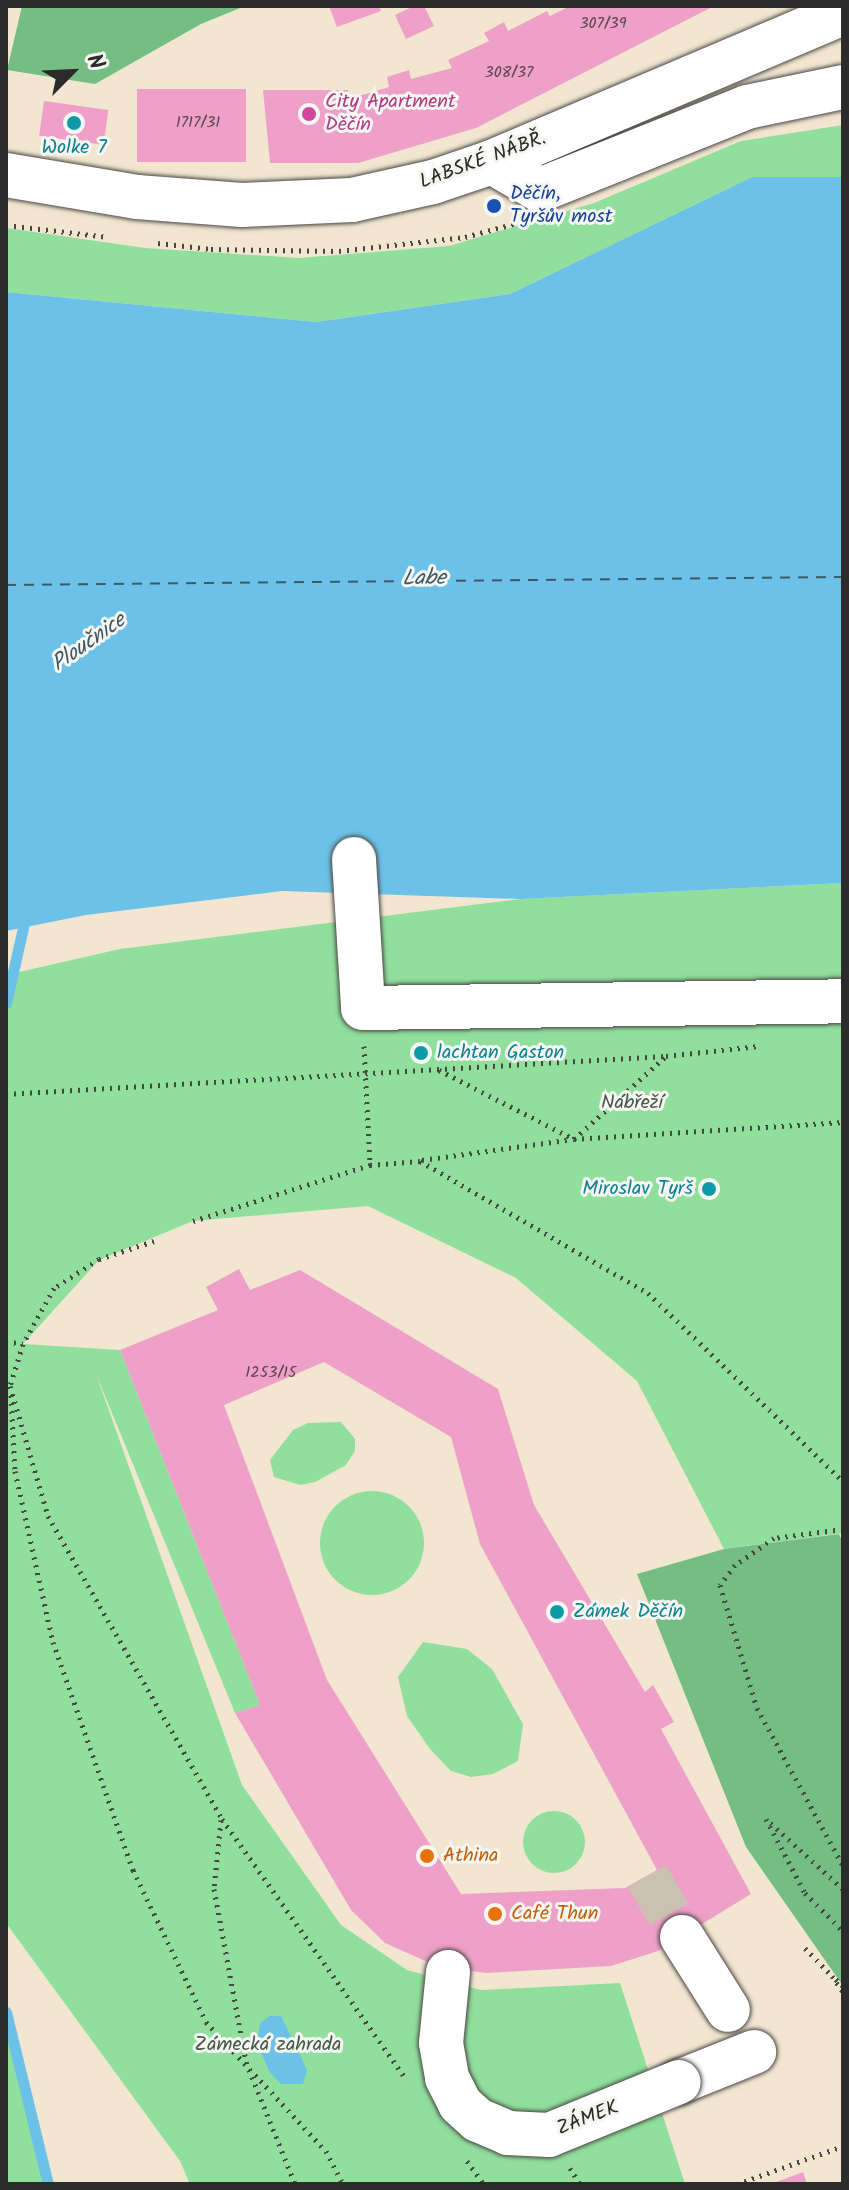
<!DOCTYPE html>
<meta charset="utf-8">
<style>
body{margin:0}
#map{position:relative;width:849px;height:2190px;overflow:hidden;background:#f2e6d1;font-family:Kalam,sans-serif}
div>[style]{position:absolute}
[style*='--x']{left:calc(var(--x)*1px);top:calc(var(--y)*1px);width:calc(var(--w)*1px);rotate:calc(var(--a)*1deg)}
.green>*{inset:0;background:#90df9d}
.round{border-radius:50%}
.forest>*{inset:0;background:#74be84}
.water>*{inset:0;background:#6cc1e8}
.stream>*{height:11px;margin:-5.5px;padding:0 5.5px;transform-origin:5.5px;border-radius:5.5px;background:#6cc1e8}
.ferry>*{height:2px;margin-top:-1px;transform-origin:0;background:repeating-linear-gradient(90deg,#3e5864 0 10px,transparent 0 18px)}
.building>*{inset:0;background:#eea0c8;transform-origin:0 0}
.minor-tunnel>*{height:44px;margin-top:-22px;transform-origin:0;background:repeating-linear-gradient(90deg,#cac1b0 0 44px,transparent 0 66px)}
.path>*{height:5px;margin-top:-2.5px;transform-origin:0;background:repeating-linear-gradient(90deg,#494744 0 2px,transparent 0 8px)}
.roads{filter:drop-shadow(0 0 2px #494744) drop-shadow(0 0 2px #494744)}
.minor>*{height:44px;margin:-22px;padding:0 22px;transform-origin:22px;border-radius:22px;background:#fff}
.bridges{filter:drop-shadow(0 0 2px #494744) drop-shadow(0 0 2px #494744)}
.minor-bridge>*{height:44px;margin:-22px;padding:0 22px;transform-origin:22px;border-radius:22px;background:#fff}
.dots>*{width:22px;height:22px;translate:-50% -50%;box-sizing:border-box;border:4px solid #f6f6f2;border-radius:50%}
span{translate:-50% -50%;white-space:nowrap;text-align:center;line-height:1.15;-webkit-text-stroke:6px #f6f6f2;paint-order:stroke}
.number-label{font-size:16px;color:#5c4852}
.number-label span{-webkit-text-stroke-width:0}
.hotel-label{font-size:20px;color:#b23c85}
.left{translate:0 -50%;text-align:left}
.culture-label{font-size:20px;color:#0d838f}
.right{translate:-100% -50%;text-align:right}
.street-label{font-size:20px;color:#2b2b2b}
.transit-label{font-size:20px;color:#164399}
.park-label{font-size:20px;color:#445848}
.food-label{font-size:20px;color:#c56008}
.water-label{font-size:22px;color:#3e5864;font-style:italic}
.frame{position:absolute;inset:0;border:8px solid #2b2b2b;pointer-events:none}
.north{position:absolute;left:32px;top:32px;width:80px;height:80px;-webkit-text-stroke:6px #f6f6f2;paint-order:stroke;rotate:66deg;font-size:22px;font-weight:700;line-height:32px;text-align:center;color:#2b2b2b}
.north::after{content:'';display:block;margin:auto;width:28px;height:36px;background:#2b2b2b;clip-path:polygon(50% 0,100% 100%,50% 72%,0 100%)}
</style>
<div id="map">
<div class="green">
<i style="clip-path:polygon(843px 125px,843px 177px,752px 177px,510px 294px,316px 322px,6px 292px,6px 228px,145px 248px,299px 258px,449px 246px,594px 203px,741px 141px)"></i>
<i style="clip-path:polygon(843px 883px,843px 1533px,724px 1549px,637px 1381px,516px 1278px,368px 1206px,193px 1221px,99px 1260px,23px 1344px,120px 1350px,260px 1705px,235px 1713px,96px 1374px,242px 1785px,341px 1925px,407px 1970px,481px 1990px,620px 1983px,685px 2184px,190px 2184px,180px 2161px,6px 1923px,6px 975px,120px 949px,521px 899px)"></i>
<i style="clip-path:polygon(341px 1422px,355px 1439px,355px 1451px,346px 1465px,315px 1482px,300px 1485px,274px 1477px,270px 1460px,293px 1430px,308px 1423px)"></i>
<i class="round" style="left:320px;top:1491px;width:104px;height:104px"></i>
<i style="clip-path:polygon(423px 1642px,467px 1649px,492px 1669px,523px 1724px,518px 1761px,493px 1774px,471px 1777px,451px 1771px,430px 1749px,407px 1716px,398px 1677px)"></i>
<i class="round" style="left:523px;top:1811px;width:62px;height:62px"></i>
<i style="clip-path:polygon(6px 2012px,48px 2184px,6px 2184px)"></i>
</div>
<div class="forest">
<i style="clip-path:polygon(22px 6px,245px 6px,201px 24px,95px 84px,7px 70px)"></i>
<i style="clip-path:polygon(839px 1534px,843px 1543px,843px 1986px,746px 1847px,637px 1574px,724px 1549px)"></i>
</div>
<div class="water">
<i style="clip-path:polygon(752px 177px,843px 177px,843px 883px,521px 899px,282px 891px,86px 915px,6px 931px,6px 292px,316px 322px,510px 294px)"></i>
<i style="clip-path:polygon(270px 2016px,281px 2016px,291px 2036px,307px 2070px,303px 2084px,281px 2084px,269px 2071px,257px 2043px,260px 2023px)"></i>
</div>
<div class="stream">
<i style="--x:6;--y:1003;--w:91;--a:-77.3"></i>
<i style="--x:6;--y:2012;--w:177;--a:76.3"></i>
</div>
<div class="ferry">
<i style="--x:6;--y:585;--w:837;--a:-0.55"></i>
</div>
<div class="building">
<i style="clip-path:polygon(329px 6px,379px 6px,381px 11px,337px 27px)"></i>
<i style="clip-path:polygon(414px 6px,424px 6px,434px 26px,406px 39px,395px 15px)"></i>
<i style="clip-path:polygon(570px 6px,714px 6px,476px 128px,358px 163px,270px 163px,263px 90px,348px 90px,349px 99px,389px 87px,387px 77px,409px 70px,411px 79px,452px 68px,448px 60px,489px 41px,484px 33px,504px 22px,508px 31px,547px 11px,550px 16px)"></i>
<i style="left:137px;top:89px;width:109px;height:73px"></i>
<i style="left:44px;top:101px;width:65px;height:35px;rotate:8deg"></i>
<i style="clip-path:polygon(evenodd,239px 1269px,250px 1290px,300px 1270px,498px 1389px,534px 1505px,645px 1692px,653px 1685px,674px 1722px,661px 1729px,751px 1894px,658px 1951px,611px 1966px,486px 1973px,439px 1967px,385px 1943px,351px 1910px,235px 1713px,260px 1705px,120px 1350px,218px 1310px,206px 1287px,239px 1269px,324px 1362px,451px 1437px,480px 1544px,657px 1870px,625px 1888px,461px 1894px,327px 1680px,224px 1405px,324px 1362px)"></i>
<i style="clip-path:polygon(803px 2172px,807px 2184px,771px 2184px)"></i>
</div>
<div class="minor-tunnel">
<i style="--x:647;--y:1876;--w:70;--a:60.2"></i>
</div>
<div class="path">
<i style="--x:6;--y:225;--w:103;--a:6.7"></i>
<i style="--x:158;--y:243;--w:53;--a:6.5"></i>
<i style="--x:211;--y:249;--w:128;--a:0.9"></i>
<i style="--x:339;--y:251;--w:127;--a:-6.3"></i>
<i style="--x:465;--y:237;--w:54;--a:-15.1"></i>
<i style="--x:364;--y:1046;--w:119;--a:87.1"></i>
<i style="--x:439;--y:1070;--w:152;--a:27.1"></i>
<i style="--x:574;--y:1139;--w:122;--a:-42"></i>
<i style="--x:6;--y:1094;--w:661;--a:-3.3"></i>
<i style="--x:666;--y:1056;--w:93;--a:-6.2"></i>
<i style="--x:422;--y:1160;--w:153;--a:-7.9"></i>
<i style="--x:574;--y:1139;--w:270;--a:-3.6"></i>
<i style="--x:193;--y:1221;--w:186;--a:-17.6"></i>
<i style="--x:370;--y:1165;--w:50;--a:-4.6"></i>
<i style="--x:420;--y:1161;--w:263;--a:30.1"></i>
<i style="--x:648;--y:1293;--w:271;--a:44"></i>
<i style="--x:154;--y:1241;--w:58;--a:161.9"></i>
<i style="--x:99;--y:1259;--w:54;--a:147.2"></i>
<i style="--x:54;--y:1288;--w:64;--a:119"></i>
<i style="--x:23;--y:1344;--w:44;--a:107.2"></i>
<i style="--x:10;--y:1386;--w:135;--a:73.7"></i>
<i style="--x:48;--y:1516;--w:349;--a:60.1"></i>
<i style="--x:222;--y:1819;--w:314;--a:54.7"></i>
<i style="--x:6;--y:1341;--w:17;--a:10"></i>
<i style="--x:11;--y:1395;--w:76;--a:87"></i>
<i style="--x:15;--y:1471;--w:175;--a:77.5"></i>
<i style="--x:53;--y:1642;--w:242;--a:70.7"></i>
<i style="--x:133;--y:1870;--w:169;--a:64.3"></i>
<i style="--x:206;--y:2022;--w:176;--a:47.1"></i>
<i style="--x:326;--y:2151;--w:37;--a:63"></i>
<i style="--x:843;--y:1529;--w:70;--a:172.6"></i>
<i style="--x:774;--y:1538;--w:47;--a:145.3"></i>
<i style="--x:735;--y:1565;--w:25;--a:127"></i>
<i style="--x:720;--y:1585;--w:128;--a:73.3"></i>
<i style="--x:757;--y:1708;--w:180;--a:61.4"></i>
<i style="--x:221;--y:1820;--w:69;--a:95.8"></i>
<i style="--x:214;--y:1889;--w:176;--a:79.5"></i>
<i style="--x:246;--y:2062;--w:131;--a:68.1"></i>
<i style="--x:843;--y:1889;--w:104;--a:-137.7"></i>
<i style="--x:766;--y:1819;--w:84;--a:62.2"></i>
<i style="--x:805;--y:1893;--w:54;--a:45"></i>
<i style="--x:805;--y:1948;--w:39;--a:46"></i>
<i style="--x:843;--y:1986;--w:15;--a:-138"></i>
<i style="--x:832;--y:1976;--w:19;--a:55"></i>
<i style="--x:467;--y:2161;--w:29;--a:54"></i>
<i style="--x:570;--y:2168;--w:19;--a:58"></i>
<i style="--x:737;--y:2184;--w:113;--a:-19.7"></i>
</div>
<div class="roads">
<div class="minor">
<i style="--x:492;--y:162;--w:56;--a:30.3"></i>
<i style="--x:540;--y:190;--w:223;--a:-21.8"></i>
<i style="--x:747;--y:107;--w:98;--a:-11.8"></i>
<i style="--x:6;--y:175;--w:133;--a:9.5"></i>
<i style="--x:137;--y:197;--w:105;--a:4.4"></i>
<i style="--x:242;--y:205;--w:110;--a:-2.6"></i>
<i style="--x:352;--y:200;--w:83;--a:-12.5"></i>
<i style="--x:433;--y:182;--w:62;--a:-18.7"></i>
<i style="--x:492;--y:162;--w:381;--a:-23"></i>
<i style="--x:354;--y:859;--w:149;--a:86.5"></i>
<i style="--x:363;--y:1008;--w:480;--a:-0.8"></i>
<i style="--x:682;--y:1937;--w:86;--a:57.8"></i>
<i style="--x:679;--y:2082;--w:81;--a:-21.8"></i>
</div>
</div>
<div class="bridges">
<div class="minor-bridge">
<i style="--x:448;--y:1972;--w:71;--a:95.6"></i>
<i style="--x:441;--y:2043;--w:36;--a:80"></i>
<i style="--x:447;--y:2078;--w:29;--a:63"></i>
<i style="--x:460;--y:2104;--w:24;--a:42"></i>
<i style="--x:478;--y:2120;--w:33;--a:23"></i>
<i style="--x:508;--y:2133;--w:41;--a:2.8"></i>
<i style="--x:549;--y:2135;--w:140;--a:-22.2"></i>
</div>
</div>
<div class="dots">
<i style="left:309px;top:114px;background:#d1479c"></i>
<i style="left:74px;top:123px;background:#0f9aa8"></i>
<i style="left:494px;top:206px;background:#1a4fb4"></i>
<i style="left:421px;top:1053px;background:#0f9aa8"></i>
<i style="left:709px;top:1189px;background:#0f9aa8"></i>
<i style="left:557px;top:1612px;background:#0f9aa8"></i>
<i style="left:427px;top:1856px;background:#e8710a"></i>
<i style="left:495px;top:1914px;background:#e8710a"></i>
</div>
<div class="number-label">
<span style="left:603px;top:24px">307/39</span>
<span style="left:509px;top:73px">308/37</span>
<span style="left:198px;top:123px">1717/31</span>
<span style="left:271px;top:1373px">1253/15</span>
</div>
<div class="hotel-label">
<span class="left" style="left:325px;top:114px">City Apartment<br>Děčín</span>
</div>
<div class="culture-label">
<span style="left:74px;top:148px">Wolke 7</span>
<span class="left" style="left:437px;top:1053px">lachtan Gaston</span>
<span class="right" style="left:693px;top:1189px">Miroslav Tyrš</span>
<span class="left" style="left:573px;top:1612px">Zámek Děčín</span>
</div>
<div class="street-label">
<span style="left:483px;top:161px;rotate:-20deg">LABSKÉ NÁBŘ.</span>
<span style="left:588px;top:2119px;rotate:-21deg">ZÁMEK</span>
</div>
<div class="transit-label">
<span class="left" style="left:510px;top:206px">Děčín,<br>Tyršův most</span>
</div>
<div class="park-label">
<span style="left:632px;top:1103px">Nábřeží</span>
<span style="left:268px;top:2045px">Zámecká zahrada</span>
</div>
<div class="food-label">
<span class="left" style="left:443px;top:1856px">Athina</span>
<span class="left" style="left:511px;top:1914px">Café Thun</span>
</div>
<div class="water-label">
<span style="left:424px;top:579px;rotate:-1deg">Labe</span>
<span style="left:89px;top:643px;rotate:-35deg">Ploučnice</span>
</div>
<div class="frame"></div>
<div class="north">N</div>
</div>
